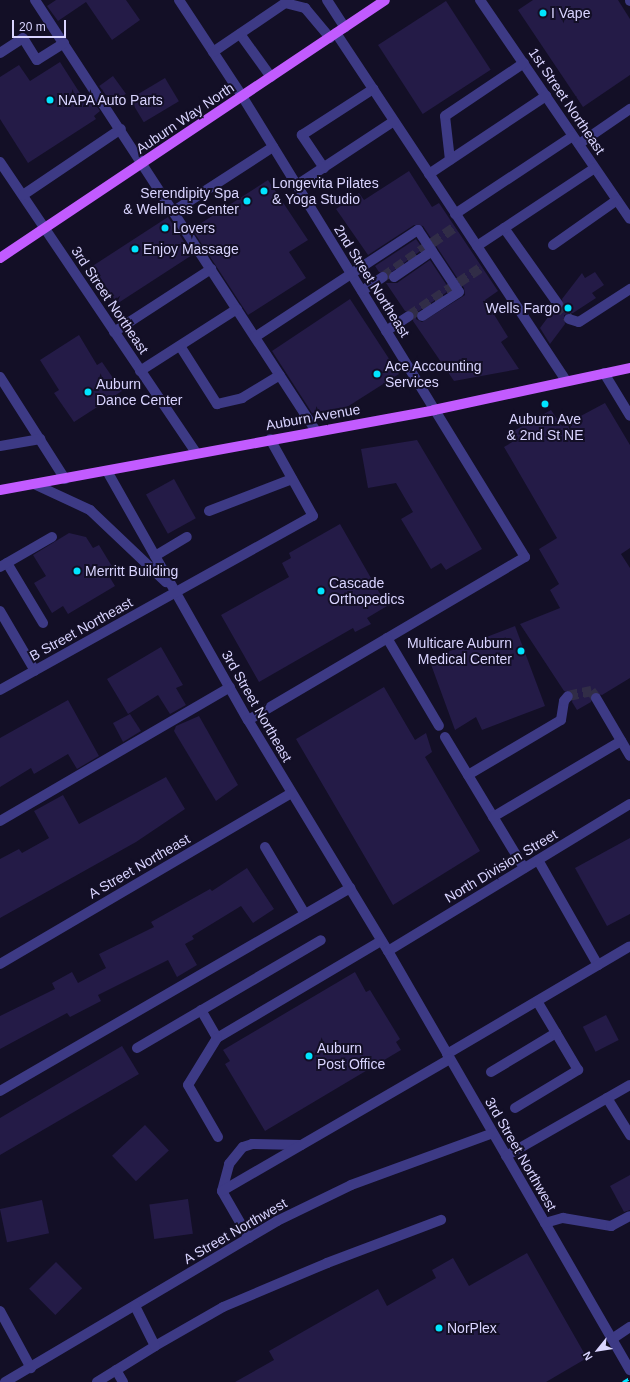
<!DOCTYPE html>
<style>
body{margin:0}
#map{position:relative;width:630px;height:1382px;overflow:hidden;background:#130f26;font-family:Arial,sans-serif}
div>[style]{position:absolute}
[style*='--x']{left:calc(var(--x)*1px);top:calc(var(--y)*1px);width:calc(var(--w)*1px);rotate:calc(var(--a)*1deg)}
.building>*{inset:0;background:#241b47;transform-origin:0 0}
.minor-tunnel>*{height:10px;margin-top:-5px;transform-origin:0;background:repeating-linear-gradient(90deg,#312d47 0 10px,transparent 0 15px)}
.minor>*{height:10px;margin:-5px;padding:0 5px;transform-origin:5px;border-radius:5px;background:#3d3a85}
.major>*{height:10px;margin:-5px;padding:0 5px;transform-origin:5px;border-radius:5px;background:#c25bff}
.rail>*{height:3px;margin-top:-1.5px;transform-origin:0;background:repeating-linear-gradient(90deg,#00e5ff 0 6px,transparent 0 11px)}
.dots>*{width:11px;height:11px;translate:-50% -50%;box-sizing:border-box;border:2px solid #130f26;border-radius:50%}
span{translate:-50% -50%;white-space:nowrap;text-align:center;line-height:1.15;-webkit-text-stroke:4px #130f26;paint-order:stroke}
.poi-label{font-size:14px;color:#d9d4ff}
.left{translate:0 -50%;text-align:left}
.right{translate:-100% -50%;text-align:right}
.street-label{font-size:14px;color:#d9d4ff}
.north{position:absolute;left:578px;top:1330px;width:40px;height:40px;-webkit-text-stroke:3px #130f26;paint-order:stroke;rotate:240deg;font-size:11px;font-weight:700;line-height:16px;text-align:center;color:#d9d4ff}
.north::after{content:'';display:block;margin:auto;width:14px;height:18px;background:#d9d4ff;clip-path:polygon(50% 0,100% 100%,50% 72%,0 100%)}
.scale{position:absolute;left:12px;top:20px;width:54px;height:18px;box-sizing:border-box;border:2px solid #d9d4ff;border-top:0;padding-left:5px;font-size:12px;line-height:14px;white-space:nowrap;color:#d9d4ff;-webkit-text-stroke:3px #130f26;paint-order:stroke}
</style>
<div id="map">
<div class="building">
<i style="clip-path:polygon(56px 0,126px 0,140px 20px,112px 40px,86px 2px,58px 21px,47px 6px)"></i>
<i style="clip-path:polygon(533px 0,618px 0,630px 19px,630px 75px,583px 107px,518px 10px)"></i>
<i style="left:446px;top:1px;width:82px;height:81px;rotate:57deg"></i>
<i style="clip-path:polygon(60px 62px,83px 98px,88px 94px,100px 111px,94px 116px,96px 119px,28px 163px,0 119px,0 77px,19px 65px,30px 81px)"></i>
<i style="left:113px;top:76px;width:22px;height:17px;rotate:54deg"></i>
<i style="left:165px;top:78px;width:27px;height:41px;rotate:59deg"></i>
<i style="clip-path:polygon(409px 171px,432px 207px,439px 203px,498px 291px,485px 300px,508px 337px,501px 342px,519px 369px,454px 381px,413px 321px,414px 312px,405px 311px,386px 283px,397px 283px,430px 260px,450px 290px,416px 313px,416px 319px,422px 322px,465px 295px,464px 288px,423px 226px,414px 225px,368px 255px,336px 209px,359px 193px,364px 200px)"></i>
<i style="clip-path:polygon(268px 180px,308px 240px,289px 252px,306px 278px,248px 315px,192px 229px)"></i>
<i style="left:168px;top:217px;width:45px;height:90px;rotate:57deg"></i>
<i style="clip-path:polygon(416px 239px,423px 249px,389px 274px,379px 272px,375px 266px)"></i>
<i style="clip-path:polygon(595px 272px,604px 285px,592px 293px,596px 298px,573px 313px,564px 315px,565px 324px,550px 344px,540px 328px,554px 309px,564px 307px,562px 299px,582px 273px,585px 278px)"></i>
<i style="clip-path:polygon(350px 299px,399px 374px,347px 407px,312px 413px,272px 351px)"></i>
<i style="clip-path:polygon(79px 335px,97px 365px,102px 362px,122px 391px,74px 422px,54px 393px,59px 390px,40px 360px)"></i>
<i style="clip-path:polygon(605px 403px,630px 445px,630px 548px,621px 554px,630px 568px,630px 678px,602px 695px,592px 693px,591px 702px,577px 710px,572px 702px,574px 693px,564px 691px,520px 624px,560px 608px,550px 590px,559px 584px,539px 549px,557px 538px,504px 447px,514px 441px,510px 433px,551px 410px,562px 426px)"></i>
<i style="clip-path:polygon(417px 440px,482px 549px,446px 570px,441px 563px,431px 569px,401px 519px,413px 512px,396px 483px,368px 488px,361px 449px)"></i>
<i style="left:174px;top:479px;width:45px;height:32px;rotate:61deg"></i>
<i style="clip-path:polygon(340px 524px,387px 606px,367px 618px,371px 624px,355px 632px,353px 628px,259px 682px,221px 615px,289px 577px,282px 563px,291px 558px,289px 553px)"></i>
<i style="clip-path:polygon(69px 533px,86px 537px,93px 548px,99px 545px,113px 568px,109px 576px,115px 586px,68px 614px,63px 606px,52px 613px,34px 583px,46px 576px,33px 555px)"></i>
<i style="clip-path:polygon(515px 626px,545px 706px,482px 730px,476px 717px,455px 730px,429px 659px)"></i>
<i style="clip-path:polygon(161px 647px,183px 685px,176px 688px,186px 705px,170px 714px,158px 695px,128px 714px,107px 679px)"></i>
<i style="clip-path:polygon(384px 687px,415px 740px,426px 733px,432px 752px,425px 757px,480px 851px,393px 905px,296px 739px)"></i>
<i style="clip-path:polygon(68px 700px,99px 756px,77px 769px,68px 754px,34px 774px,31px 768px,0 787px,0 738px)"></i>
<i style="clip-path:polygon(130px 714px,141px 731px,123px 742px,113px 723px)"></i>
<i style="clip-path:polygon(199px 716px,238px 785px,216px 801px,174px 731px,176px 726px)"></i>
<i style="clip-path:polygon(166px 777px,185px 809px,136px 842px,0 918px,0 859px,19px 849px,22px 853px,49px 838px,34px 811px,63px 795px,79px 824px)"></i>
<i style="clip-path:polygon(630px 838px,630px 914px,607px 926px,575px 868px)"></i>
<i style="clip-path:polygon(247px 868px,274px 909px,253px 923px,241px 906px,192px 936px,194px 939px,185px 944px,197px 965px,177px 977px,168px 960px,98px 995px,101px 1001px,70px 1017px,67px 1013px,0 1049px,0 1016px,55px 989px,52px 983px,72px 972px,78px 983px,106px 968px,99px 954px,154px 927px,151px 922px,210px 889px,212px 891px)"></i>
<i style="clip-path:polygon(355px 972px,366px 992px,370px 990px,400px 1039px,396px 1042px,401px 1050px,265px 1131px,225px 1064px,230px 1061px,223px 1050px)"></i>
<i style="left:606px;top:1015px;width:28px;height:26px;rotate:63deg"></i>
<i style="clip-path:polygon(122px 1046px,139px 1074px,0 1155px,0 1118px)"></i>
<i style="left:145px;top:1125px;width:35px;height:45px;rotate:47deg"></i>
<i style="clip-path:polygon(630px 1175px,630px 1210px,624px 1212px,610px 1186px)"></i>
<i style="left:188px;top:1199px;width:35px;height:39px;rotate:82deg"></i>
<i style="left:42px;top:1200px;width:34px;height:43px;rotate:78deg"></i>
<i style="clip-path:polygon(527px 1253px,587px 1358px,546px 1382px,235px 1382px,274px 1360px,269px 1351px,378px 1289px,387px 1306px,436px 1278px,432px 1270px,453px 1258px,469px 1286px)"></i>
<i style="left:56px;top:1262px;width:37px;height:38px;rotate:45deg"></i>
</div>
<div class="minor-tunnel">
<i style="--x:383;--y:277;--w:88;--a:-34.8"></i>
<i style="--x:558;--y:304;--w:19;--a:54"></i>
<i style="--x:409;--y:316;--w:88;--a:-33.9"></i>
<i style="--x:568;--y:696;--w:24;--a:-12"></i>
<i style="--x:591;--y:691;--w:9;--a:54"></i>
</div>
<div class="minor">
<i style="--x:35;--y:0;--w:515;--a:56.9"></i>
<i style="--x:179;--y:0;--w:115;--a:56.7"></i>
<i style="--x:242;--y:96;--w:541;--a:58.45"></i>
<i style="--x:525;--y:557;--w:321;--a:149.5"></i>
<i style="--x:327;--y:0;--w:33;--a:57"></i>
<i style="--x:480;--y:0;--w:265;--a:55.6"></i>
<i style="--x:630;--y:0;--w:1;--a:90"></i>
<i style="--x:336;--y:33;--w:417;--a:56.5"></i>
<i style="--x:240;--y:34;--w:53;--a:54.2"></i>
<i style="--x:213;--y:52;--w:87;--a:-34.2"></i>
<i style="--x:285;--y:3;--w:21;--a:14"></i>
<i style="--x:305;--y:8;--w:39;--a:50"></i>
<i style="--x:0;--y:53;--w:27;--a:-33"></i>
<i style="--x:23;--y:38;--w:26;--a:58"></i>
<i style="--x:37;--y:60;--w:32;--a:-32"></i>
<i style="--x:579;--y:144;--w:62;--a:-34.5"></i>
<i style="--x:450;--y:160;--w:44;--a:-96.5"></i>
<i style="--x:445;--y:116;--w:95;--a:-33.9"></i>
<i style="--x:0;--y:162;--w:351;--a:56"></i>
<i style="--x:324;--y:168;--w:40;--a:-124"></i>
<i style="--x:302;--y:135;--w:85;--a:-32.9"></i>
<i style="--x:429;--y:174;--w:141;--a:-33.7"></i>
<i style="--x:297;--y:185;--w:116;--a:-33.4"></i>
<i style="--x:23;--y:195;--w:118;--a:-34"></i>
<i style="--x:174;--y:211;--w:118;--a:-32.9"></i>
<i style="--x:455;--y:214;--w:141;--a:-33.5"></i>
<i style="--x:504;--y:228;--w:93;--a:54.6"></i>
<i style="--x:553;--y:245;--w:78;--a:-35.1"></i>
<i style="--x:477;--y:246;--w:141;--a:-33.5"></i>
<i style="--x:394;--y:277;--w:46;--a:-34.4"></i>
<i style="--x:362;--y:291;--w:25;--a:-34"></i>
<i style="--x:569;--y:319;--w:10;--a:17"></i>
<i style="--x:579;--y:322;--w:61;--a:-32.9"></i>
<i style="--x:386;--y:331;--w:27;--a:-33"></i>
<i style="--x:114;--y:332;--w:116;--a:-33"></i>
<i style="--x:255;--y:337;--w:195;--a:-33.3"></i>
<i style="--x:418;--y:230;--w:74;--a:56.5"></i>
<i style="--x:459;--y:292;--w:44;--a:147"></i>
<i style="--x:180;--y:346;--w:69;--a:57.5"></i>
<i style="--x:217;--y:404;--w:26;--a:-13"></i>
<i style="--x:242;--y:398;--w:44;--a:-31.2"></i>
<i style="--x:140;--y:371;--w:115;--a:-32.6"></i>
<i style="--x:604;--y:373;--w:50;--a:58.8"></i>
<i style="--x:0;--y:377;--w:121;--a:57.5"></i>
<i style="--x:0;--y:446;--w:41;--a:-9.9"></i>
<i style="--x:107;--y:471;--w:286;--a:60.5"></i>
<i style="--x:248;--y:720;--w:270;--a:58.8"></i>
<i style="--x:388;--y:951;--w:484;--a:60"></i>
<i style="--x:34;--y:484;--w:62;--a:24.9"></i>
<i style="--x:90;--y:510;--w:105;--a:43.5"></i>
<i style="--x:209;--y:511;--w:89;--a:-21.1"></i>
<i style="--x:155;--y:556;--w:37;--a:-31"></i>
<i style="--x:7;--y:563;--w:70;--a:59"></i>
<i style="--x:0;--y:567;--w:60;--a:-30"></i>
<i style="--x:0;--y:611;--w:69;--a:59.7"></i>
<i style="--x:387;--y:638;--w:102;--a:59.4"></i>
<i style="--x:0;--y:690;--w:358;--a:-29.1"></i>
<i style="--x:313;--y:516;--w:88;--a:-119.2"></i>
<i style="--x:596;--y:698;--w:67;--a:59.6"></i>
<i style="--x:445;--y:737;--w:153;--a:58.9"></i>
<i style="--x:468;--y:775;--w:108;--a:-30.6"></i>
<i style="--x:561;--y:720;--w:19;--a:-81"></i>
<i style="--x:564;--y:701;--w:6;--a:-51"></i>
<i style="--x:493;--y:817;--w:149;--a:-30.7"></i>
<i style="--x:0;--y:821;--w:266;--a:-30.2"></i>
<i style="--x:265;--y:847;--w:78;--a:59.2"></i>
<i style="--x:538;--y:860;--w:121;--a:60.3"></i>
<i style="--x:388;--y:951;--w:283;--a:-31.3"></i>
<i style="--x:0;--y:964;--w:338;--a:-30.4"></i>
<i style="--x:201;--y:1010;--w:32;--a:60"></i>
<i style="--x:217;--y:1038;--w:191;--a:-30.6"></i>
<i style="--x:217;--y:1038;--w:55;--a:121.7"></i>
<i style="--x:188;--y:1085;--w:60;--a:60"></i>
<i style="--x:137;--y:1048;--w:213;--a:-30.4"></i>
<i style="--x:447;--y:1054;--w:212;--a:-30.5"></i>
<i style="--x:491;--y:1072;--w:76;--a:-31"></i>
<i style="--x:0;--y:1091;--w:405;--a:-30.1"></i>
<i style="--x:607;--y:1098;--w:44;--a:58.1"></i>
<i style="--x:515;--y:1108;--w:74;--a:-31.1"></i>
<i style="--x:578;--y:1070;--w:80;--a:-120.7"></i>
<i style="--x:506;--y:1156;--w:143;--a:-29.8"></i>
<i style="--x:222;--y:1191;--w:28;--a:-75"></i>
<i style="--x:229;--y:1164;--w:22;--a:-51"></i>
<i style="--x:243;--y:1147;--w:9;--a:-18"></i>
<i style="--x:252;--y:1144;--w:49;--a:1.2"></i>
<i style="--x:545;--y:1223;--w:19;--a:-16"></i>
<i style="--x:563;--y:1218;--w:49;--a:9.5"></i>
<i style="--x:611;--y:1226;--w:21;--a:-28"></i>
<i style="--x:249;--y:1238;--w:54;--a:-119.9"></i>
<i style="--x:222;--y:1191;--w:263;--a:-30.1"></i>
<i style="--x:0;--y:1311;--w:65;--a:61.5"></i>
<i style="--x:612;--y:1339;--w:22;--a:-34"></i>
<i style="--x:155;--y:1346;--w:78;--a:-29.8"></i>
<i style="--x:223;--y:1307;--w:113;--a:-22.9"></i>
<i style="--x:327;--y:1263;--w:122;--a:-20.7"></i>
<i style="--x:116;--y:1370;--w:14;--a:60"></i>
<i style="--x:5;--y:1382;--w:316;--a:-30.6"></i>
<i style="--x:277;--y:1221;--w:82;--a:-25.9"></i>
<i style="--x:351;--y:1185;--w:151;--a:-20.1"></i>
<i style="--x:97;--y:1382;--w:68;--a:-31.8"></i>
<i style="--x:155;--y:1346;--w:45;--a:-116.6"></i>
</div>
<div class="major">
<i style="--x:0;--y:258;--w:463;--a:-33.8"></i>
<i style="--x:0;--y:490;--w:441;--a:-10.4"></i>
<i style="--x:434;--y:410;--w:200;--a:-12.1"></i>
</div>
<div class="rail">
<i style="--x:623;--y:1382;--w:8;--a:-30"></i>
</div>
<div class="dots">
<i style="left:543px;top:13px;background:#00e5ff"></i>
<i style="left:50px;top:100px;background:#00e5ff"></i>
<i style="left:264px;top:191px;background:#00e5ff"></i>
<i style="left:247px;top:201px;background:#00e5ff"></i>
<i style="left:165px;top:228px;background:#00e5ff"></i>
<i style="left:135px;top:249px;background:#00e5ff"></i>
<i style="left:568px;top:308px;background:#00e5ff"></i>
<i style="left:377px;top:374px;background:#00e5ff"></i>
<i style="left:88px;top:392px;background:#00e5ff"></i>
<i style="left:545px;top:404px;background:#00e5ff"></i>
<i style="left:77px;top:571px;background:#00e5ff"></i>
<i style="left:321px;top:591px;background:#00e5ff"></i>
<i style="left:521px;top:651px;background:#00e5ff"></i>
<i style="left:309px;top:1056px;background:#00e5ff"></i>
<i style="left:439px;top:1328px;background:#00e5ff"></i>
</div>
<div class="poi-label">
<span class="left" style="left:551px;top:13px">I Vape</span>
<span class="left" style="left:58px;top:100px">NAPA Auto Parts</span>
<span class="left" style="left:272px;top:191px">Longevita Pilates<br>&amp; Yoga Studio</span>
<span class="right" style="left:239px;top:201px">Serendipity Spa<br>&amp; Wellness Center</span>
<span class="left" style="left:173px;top:228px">Lovers</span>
<span class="left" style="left:143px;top:249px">Enjoy Massage</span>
<span class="right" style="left:560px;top:308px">Wells Fargo</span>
<span class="left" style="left:385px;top:374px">Ace Accounting<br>Services</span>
<span class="left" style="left:96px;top:392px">Auburn<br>Dance Center</span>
<span style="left:545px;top:427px">Auburn Ave<br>&amp; 2nd St NE</span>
<span class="left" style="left:85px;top:571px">Merritt Building</span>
<span class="left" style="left:329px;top:591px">Cascade<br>Orthopedics</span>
<span class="right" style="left:512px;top:651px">Multicare Auburn<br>Medical Center</span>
<span class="left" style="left:317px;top:1056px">Auburn<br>Post Office</span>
<span class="left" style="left:447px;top:1328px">NorPlex</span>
</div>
<div class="street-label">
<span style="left:567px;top:101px;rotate:56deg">1st Street Northeast</span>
<span style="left:185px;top:118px;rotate:-34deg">Auburn Way North</span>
<span style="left:372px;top:281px;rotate:58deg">2nd Street Northeast</span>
<span style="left:110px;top:300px;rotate:56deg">3rd Street Northeast</span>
<span style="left:313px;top:417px;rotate:-10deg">Auburn Avenue</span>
<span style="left:81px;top:629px;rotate:-29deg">B Street Northeast</span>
<span style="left:257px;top:706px;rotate:60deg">3rd Street Northeast</span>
<span style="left:139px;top:866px;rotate:-30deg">A Street Northeast</span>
<span style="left:501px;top:866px;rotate:-31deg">North Division Street</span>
<span style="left:521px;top:1154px;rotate:60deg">3rd Street Northwest</span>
<span style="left:235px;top:1231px;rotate:-30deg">A Street Northwest</span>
</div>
<div class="north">N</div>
<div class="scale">20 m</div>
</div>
